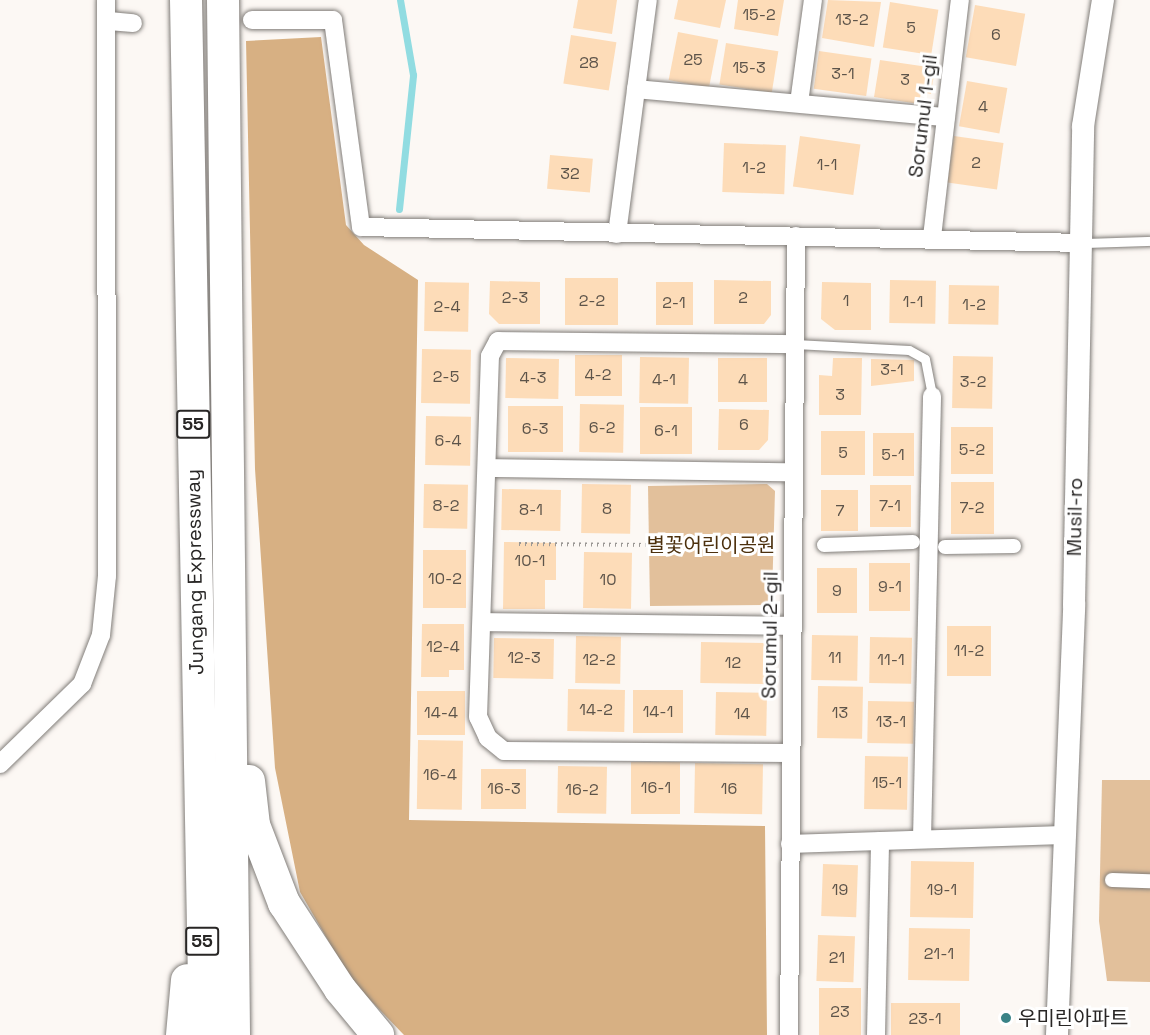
<!DOCTYPE html>
<meta charset="utf-8">
<style>
body{margin:0}
#map{position:relative;width:1150px;height:1035px;overflow:hidden;background:#fcf8f4;font-family:"Space Grotesk","Noto Sans KR",sans-serif}
div>[style]{position:absolute}
[style*='--x']{left:calc(var(--x)*1px);top:calc(var(--y)*1px);width:calc(var(--w)*1px);rotate:calc(var(--a)*1deg)}
.green>*{inset:0;background:#e2c09b}
.forest>*{inset:0;background:#d7b083}
.stream>*{height:7px;margin:-3.5px;padding:0 3.5px;transform-origin:3.5px;border-radius:3.5px;background:#91dce1}
.building>*{inset:0;background:#fddcb8;transform-origin:0 0}
.path>*{height:4px;margin-top:-2px;transform-origin:0;background:repeating-linear-gradient(90deg,#9b9895 0 1.5px,transparent 0 6px)}
.roads{filter:drop-shadow(0 0 2px #827e7a) drop-shadow(0 0 2px #827e7a)}
.service>*{height:9px;margin:-4.5px;padding:0 4.5px;transform-origin:4.5px;border-radius:4.5px;background:#fff}
.pedestrian>*{height:14px;margin:-7px;padding:0 7px;transform-origin:7px;border-radius:7px;background:#fff}
.minor>*{height:18px;margin:-9px;padding:0 9px;transform-origin:9px;border-radius:9px;background:#fff}
.tertiary>*{height:22px;margin:-11px;padding:0 11px;transform-origin:11px;border-radius:11px;background:#fff}
.motorway>*{height:32px;margin:-16px;padding:0 16px;transform-origin:16px;border-radius:16px;background:#fff}
.dots>*{width:16px;height:16px;translate:-50% -50%;box-sizing:border-box;border:3px solid #fff;border-radius:50%}
span{translate:-50% -50%;white-space:nowrap;text-align:center;line-height:1.15;-webkit-text-stroke:6px #fff;paint-order:stroke}
.number-label{font-size:16px;color:#5d544a}
.number-label span{-webkit-text-stroke-width:0}
.shield-label span{padding:2px 4px;background:#fff;border:2px solid;border-radius:4px;-webkit-text-stroke-width:0}
.shield-label{font-size:18px;color:#282625;font-weight:700}
.street-label{font-size:20px;color:#282625}
.park-label{font-size:20px;color:#4c300d}
.poi-label{font-size:20px;color:#282625}
.left{translate:0 -50%;text-align:left}
</style>
<div id="map">
<div class="green">
<i style="clip-path:polygon(767px 484px,775px 491px,772px 597px,766px 605px,650px 606px,648px 486px)"></i>
<i style="clip-path:polygon(1102px 780px,1150px 780px,1150px 982px,1107px 981px,1099px 921px)"></i>
</div>
<div class="forest">
<i style="clip-path:polygon(321px 37px,346px 225px,364px 245px,418px 280px,409px 820px,765px 826px,767px 1035px,404px 1035px,351px 980px,300px 892px,275px 768px,255px 469px,246px 41px)"></i>
</div>
<div class="stream">
<i style="--x:399;--y:209;--w:135;--a:-84"></i>
<i style="--x:413;--y:75;--w:76;--a:-99.8"></i>
</div>
<div class="building">
<i style="clip-path:polygon(578px 0,617px 0,612px 34px,573px 28px)"></i>
<i style="clip-path:polygon(678px 0,726px 0,720px 28px,674px 19px)"></i>
<i style="clip-path:polygon(738px 0,784px 0,778px 36px,734px 29px)"></i>
<i style="clip-path:polygon(828px 0,881px 2px,874px 47px,822px 38px)"></i>
<i style="left:890px;top:2px;width:49px;height:46px;rotate:9deg"></i>
<i style="left:975px;top:5px;width:51px;height:53px;rotate:10deg"></i>
<i style="left:678px;top:32px;width:41px;height:49px;rotate:11deg"></i>
<i style="left:571px;top:35px;width:46px;height:49px;rotate:9deg"></i>
<i style="left:726px;top:43px;width:53px;height:42px;rotate:9deg"></i>
<i style="left:819px;top:51px;width:53px;height:38px;rotate:8deg"></i>
<i style="clip-path:polygon(880px 60px,935px 68px,931px 94px,921px 92px,919px 104px,874px 97px)"></i>
<i style="left:967px;top:81px;width:41px;height:46px;rotate:10deg"></i>
<i style="left:800px;top:136px;width:61px;height:51px;rotate:8deg"></i>
<i style="left:954px;top:136px;width:50px;height:47px;rotate:8deg"></i>
<i style="left:724px;top:143px;width:62px;height:49px;rotate:2deg"></i>
<i style="left:550px;top:155px;width:43px;height:34px;rotate:5deg"></i>
<i style="left:565px;top:278px;width:53px;height:47px"></i>
<i style="clip-path:polygon(714px 280px,771px 281px,771px 315px,764px 324px,714px 324px)"></i>
<i style="left:890px;top:280px;width:46px;height:43px;rotate:1deg"></i>
<i style="clip-path:polygon(490px 281px,540px 282px,540px 324px,499px 324px,489px 314px)"></i>
<i style="left:425px;top:282px;width:44px;height:49px;rotate:1deg"></i>
<i style="left:656px;top:282px;width:37px;height:43px"></i>
<i style="clip-path:polygon(822px 282px,871px 283px,871px 330px,835px 330px,821px 319px)"></i>
<i style="left:949px;top:285px;width:50px;height:39px;rotate:1deg"></i>
<i style="left:422px;top:349px;width:49px;height:54px;rotate:1deg"></i>
<i style="left:575px;top:355px;width:47px;height:41px"></i>
<i style="left:953px;top:356px;width:40px;height:52px;rotate:1deg"></i>
<i style="left:640px;top:357px;width:49px;height:46px;rotate:1deg"></i>
<i style="left:506px;top:358px;width:53px;height:40px;rotate:1deg"></i>
<i style="left:718px;top:358px;width:49px;height:44px"></i>
<i style="clip-path:polygon(833px 358px,862px 358px,861px 415px,819px 415px,819px 375px,832px 376px)"></i>
<i style="clip-path:polygon(871px 359px,914px 360px,914px 381px,871px 386px)"></i>
<i style="left:580px;top:404px;width:44px;height:48px;rotate:1deg"></i>
<i style="left:508px;top:406px;width:55px;height:46px"></i>
<i style="left:640px;top:407px;width:52px;height:47px"></i>
<i style="clip-path:polygon(719px 409px,769px 410px,768px 440px,759px 450px,718px 450px)"></i>
<i style="left:426px;top:416px;width:45px;height:49px;rotate:1deg"></i>
<i style="left:951px;top:427px;width:42px;height:47px"></i>
<i style="left:821px;top:431px;width:44px;height:44px"></i>
<i style="left:873px;top:433px;width:41px;height:43px"></i>
<i style="left:951px;top:482px;width:43px;height:52px"></i>
<i style="left:424px;top:484px;width:44px;height:44px;rotate:1deg"></i>
<i style="left:582px;top:484px;width:49px;height:49px;rotate:1deg"></i>
<i style="left:870px;top:485px;width:41px;height:42px"></i>
<i style="left:502px;top:489px;width:59px;height:41px;rotate:1deg"></i>
<i style="left:821px;top:490px;width:37px;height:41px"></i>
<i style="clip-path:polygon(504px 542px,556px 543px,556px 580px,545px 580px,545px 609px,503px 609px)"></i>
<i style="left:423px;top:550px;width:43px;height:58px"></i>
<i style="left:584px;top:552px;width:48px;height:56px;rotate:1deg"></i>
<i style="left:869px;top:563px;width:41px;height:48px"></i>
<i style="left:817px;top:568px;width:40px;height:45px"></i>
<i style="clip-path:polygon(422px 624px,464px 624px,464px 670px,449px 670px,449px 677px,421px 677px)"></i>
<i style="left:947px;top:626px;width:44px;height:50px"></i>
<i style="left:812px;top:635px;width:46px;height:45px;rotate:1deg"></i>
<i style="left:576px;top:636px;width:45px;height:47px;rotate:1deg"></i>
<i style="left:870px;top:637px;width:42px;height:46px;rotate:1deg"></i>
<i style="left:494px;top:638px;width:60px;height:40px;rotate:1deg"></i>
<i style="left:701px;top:642px;width:65px;height:41px;rotate:1deg"></i>
<i style="left:818px;top:686px;width:45px;height:52px;rotate:1deg"></i>
<i style="left:568px;top:689px;width:57px;height:42px;rotate:1deg"></i>
<i style="left:633px;top:690px;width:50px;height:43px"></i>
<i style="left:417px;top:691px;width:48px;height:44px"></i>
<i style="left:716px;top:692px;width:51px;height:43px;rotate:1deg"></i>
<i style="left:868px;top:701px;width:46px;height:42px;rotate:1deg"></i>
<i style="left:418px;top:740px;width:45px;height:69px;rotate:1deg"></i>
<i style="left:865px;top:756px;width:43px;height:53px;rotate:1deg"></i>
<i style="left:631px;top:762px;width:49px;height:52px"></i>
<i style="left:695px;top:763px;width:68px;height:50px;rotate:1deg"></i>
<i style="left:558px;top:766px;width:49px;height:47px;rotate:1deg"></i>
<i style="left:481px;top:769px;width:45px;height:40px"></i>
<i style="left:911px;top:861px;width:63px;height:56px;rotate:1deg"></i>
<i style="left:823px;top:864px;width:35px;height:52px;rotate:2deg"></i>
<i style="left:909px;top:928px;width:61px;height:52px;rotate:1deg"></i>
<i style="left:818px;top:935px;width:37px;height:46px;rotate:2deg"></i>
<i style="left:819px;top:988px;width:42px;height:47px"></i>
<i style="left:891px;top:1003px;width:69px;height:32px"></i>
</div>
<div class="path">
<i style="--x:519;--y:544;--w:138;--a:0.4"></i>
</div>
<div class="roads">
<div class="service">
<i style="--x:1082;--y:243;--w:68;--a:-1.7"></i>
<i style="--x:795;--y:344;--w:114;--a:3"></i>
<i style="--x:909;--y:350;--w:18;--a:29"></i>
<i style="--x:925;--y:359;--w:38;--a:79"></i>
</div>
<div class="pedestrian">
<i style="--x:824;--y:545;--w:89;--a:-1.9"></i>
<i style="--x:945;--y:547;--w:69;--a:-0.8"></i>
<i style="--x:1112;--y:880;--w:38;--a:2"></i>
</div>
<div class="minor">
<i style="--x:252;--y:20;--w:81;--a:0"></i>
<i style="--x:333;--y:20;--w:209;--a:82.3"></i>
<i style="--x:361;--y:227;--w:719;--a:1.27"></i>
<i style="--x:109;--y:21;--w:24;--a:5"></i>
<i style="--x:636;--y:89;--w:311;--a:5.2"></i>
<i style="--x:799;--y:103;--w:104;--a:-82.3"></i>
<i style="--x:617;--y:234;--w:236;--a:-82.5"></i>
<i style="--x:932;--y:237;--w:239;--a:-83.3"></i>
<i style="--x:489;--y:468;--w:305;--a:0.8"></i>
<i style="--x:484;--y:622;--w:309;--a:0.7"></i>
<i style="--x:790;--y:753;--w:286;--a:-179.6"></i>
<i style="--x:504;--y:751;--w:21;--a:-141"></i>
<i style="--x:488;--y:738;--w:23;--a:-115"></i>
<i style="--x:478;--y:717;--w:361;--a:-88.1"></i>
<i style="--x:490;--y:356;--w:17;--a:-62"></i>
<i style="--x:498;--y:341;--w:297;--a:0.6"></i>
<i style="--x:0;--y:764;--w:115;--a:-44.3"></i>
<i style="--x:82;--y:684;--w:53;--a:-68.8"></i>
<i style="--x:101;--y:635;--w:59;--a:-84.2"></i>
<i style="--x:107;--y:576;--w:576;--a:-90.1"></i>
<i style="--x:922;--y:839;--w:443;--a:-88.7"></i>
<i style="--x:790;--y:844;--w:272;--a:-1.9"></i>
<i style="--x:789;--y:1035;--w:799;--a:-89.5"></i>
<i style="--x:876;--y:1035;--w:194;--a:-88.8"></i>
</div>
<div class="tertiary">
<i style="--x:1057;--y:1035;--w:430;--a:-87.7"></i>
<i style="--x:1074;--y:605;--w:479;--a:-88.9"></i>
<i style="--x:1083;--y:126;--w:128;--a:-81"></i>
</div>
<div class="motorway">
<i style="--x:186;--y:0;--w:1035;--a:88.95"></i>
<i style="--x:223;--y:0;--w:1035;--a:89.39"></i>
<i style="--x:249;--y:781;--w:44;--a:83.5"></i>
<i style="--x:254;--y:825;--w:84;--a:69"></i>
<i style="--x:284;--y:903;--w:103;--a:56.9"></i>
<i style="--x:340;--y:989;--w:60;--a:50.4"></i>
<i style="--x:182;--y:1035;--w:55;--a:-84.8"></i>
</div>
</div>
<div class="dots">
<i style="left:1006px;top:1018px;background:#3a8387"></i>
</div>
<div class="number-label">
<span style="left:759px;top:15px">15-2</span>
<span style="left:852px;top:20px">13-2</span>
<span style="left:911px;top:28px">5</span>
<span style="left:996px;top:35px">6</span>
<span style="left:693px;top:60px">25</span>
<span style="left:589px;top:63px">28</span>
<span style="left:749px;top:68px">15-3</span>
<span style="left:843px;top:74px">3-1</span>
<span style="left:905px;top:80px">3</span>
<span style="left:983px;top:107px">4</span>
<span style="left:976px;top:163px">2</span>
<span style="left:827px;top:165px">1-1</span>
<span style="left:754px;top:168px">1-2</span>
<span style="left:570px;top:174px">32</span>
<span style="left:515px;top:298px">2-3</span>
<span style="left:743px;top:298px">2</span>
<span style="left:592px;top:301px">2-2</span>
<span style="left:846px;top:301px">1</span>
<span style="left:913px;top:302px">1-1</span>
<span style="left:674px;top:303px">2-1</span>
<span style="left:974px;top:305px">1-2</span>
<span style="left:447px;top:307px">2-4</span>
<span style="left:892px;top:370px">3-1</span>
<span style="left:598px;top:375px">4-2</span>
<span style="left:446px;top:377px">2-5</span>
<span style="left:533px;top:378px">4-3</span>
<span style="left:664px;top:380px">4-1</span>
<span style="left:743px;top:380px">4</span>
<span style="left:973px;top:382px">3-2</span>
<span style="left:840px;top:395px">3</span>
<span style="left:744px;top:425px">6</span>
<span style="left:602px;top:428px">6-2</span>
<span style="left:535px;top:429px">6-3</span>
<span style="left:666px;top:431px">6-1</span>
<span style="left:448px;top:441px">6-4</span>
<span style="left:972px;top:450px">5-2</span>
<span style="left:843px;top:453px">5</span>
<span style="left:893px;top:455px">5-1</span>
<span style="left:446px;top:506px">8-2</span>
<span style="left:890px;top:506px">7-1</span>
<span style="left:972px;top:508px">7-2</span>
<span style="left:607px;top:509px">8</span>
<span style="left:531px;top:510px">8-1</span>
<span style="left:840px;top:511px">7</span>
<span style="left:530px;top:561px">10-1</span>
<span style="left:445px;top:579px">10-2</span>
<span style="left:608px;top:580px">10</span>
<span style="left:890px;top:587px">9-1</span>
<span style="left:837px;top:591px">9</span>
<span style="left:443px;top:647px">12-4</span>
<span style="left:969px;top:651px">11-2</span>
<span style="left:524px;top:658px">12-3</span>
<span style="left:835px;top:658px">11</span>
<span style="left:599px;top:660px">12-2</span>
<span style="left:891px;top:660px">11-1</span>
<span style="left:733px;top:663px">12</span>
<span style="left:596px;top:710px">14-2</span>
<span style="left:658px;top:712px">14-1</span>
<span style="left:441px;top:713px">14-4</span>
<span style="left:840px;top:713px">13</span>
<span style="left:742px;top:714px">14</span>
<span style="left:891px;top:722px">13-1</span>
<span style="left:440px;top:775px">16-4</span>
<span style="left:887px;top:783px">15-1</span>
<span style="left:656px;top:788px">16-1</span>
<span style="left:504px;top:789px">16-3</span>
<span style="left:729px;top:789px">16</span>
<span style="left:582px;top:790px">16-2</span>
<span style="left:840px;top:890px">19</span>
<span style="left:942px;top:890px">19-1</span>
<span style="left:939px;top:954px">21-1</span>
<span style="left:837px;top:958px">21</span>
<span style="left:840px;top:1012px">23</span>
<span style="left:925px;top:1019px">23-1</span>
</div>
<div class="shield-label">
<span style="left:193px;top:424px">55</span>
<span style="left:202px;top:941px">55</span>
</div>
<div class="street-label">
<span style="left:923px;top:116px;rotate:-83deg">Sorumul 1-gil</span>
<span style="left:1075px;top:517px;rotate:-89deg">Musil-ro</span>
<span style="left:195px;top:572px;rotate:-91deg">Jungang Expressway</span>
<span style="left:770px;top:635px;rotate:-89deg">Sorumul 2-gil</span>
</div>
<div class="park-label">
<span style="left:711px;top:545px">별꽃어린이공원</span>
</div>
<div class="poi-label">
<span class="left" style="left:1018px;top:1018px">우미린아파트</span>
</div>
</div>
